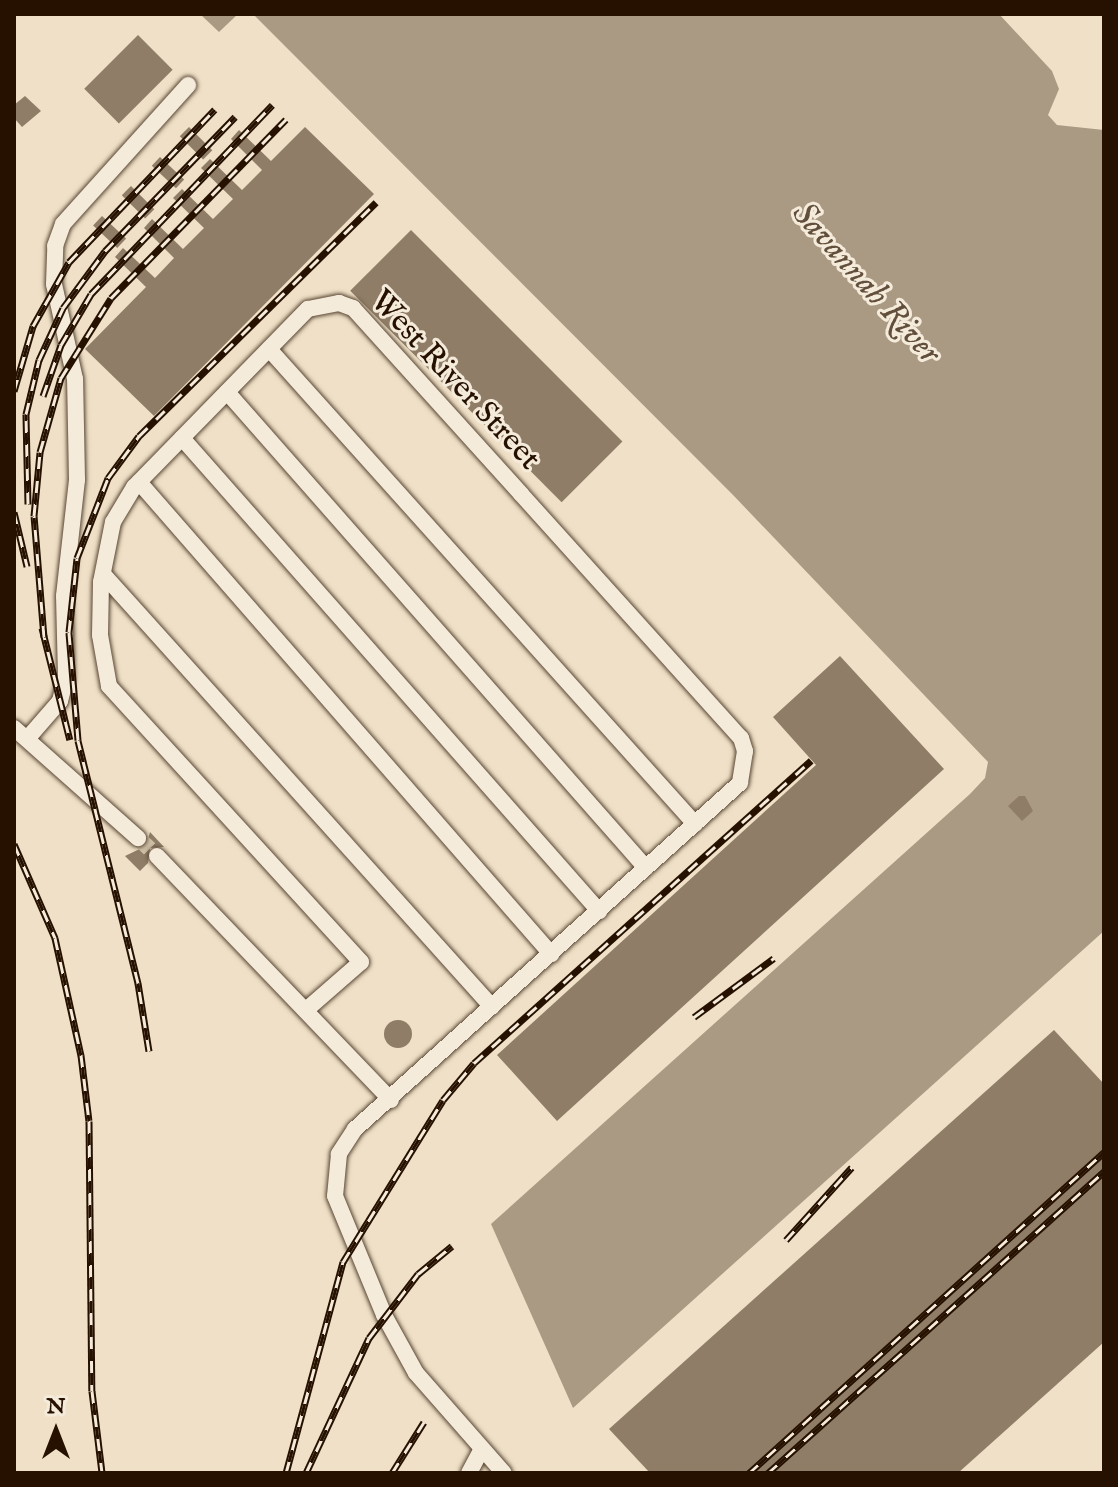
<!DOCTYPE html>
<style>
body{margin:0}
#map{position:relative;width:1118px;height:1487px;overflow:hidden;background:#efe0c7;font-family:"IM FELL English",serif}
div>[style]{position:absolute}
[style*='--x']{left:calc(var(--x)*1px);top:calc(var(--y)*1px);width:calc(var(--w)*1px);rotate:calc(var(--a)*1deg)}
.water>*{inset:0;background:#ab9a83}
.building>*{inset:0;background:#8f7d67;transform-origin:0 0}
.round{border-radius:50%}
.minor-tunnel>*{height:16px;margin-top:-8px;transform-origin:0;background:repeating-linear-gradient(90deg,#d1c1a9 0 16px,transparent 0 24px)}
.roads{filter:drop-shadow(0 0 2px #584532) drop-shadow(0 0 2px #584532)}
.minor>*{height:16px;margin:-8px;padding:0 8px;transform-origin:8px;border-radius:8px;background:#f5ebdb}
.rail>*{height:7px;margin-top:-3.5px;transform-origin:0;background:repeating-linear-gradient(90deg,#f5ebdb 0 12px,#261100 0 24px);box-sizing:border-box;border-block:2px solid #261100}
span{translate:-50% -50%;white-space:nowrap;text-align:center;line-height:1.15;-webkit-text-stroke:6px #f5ebdb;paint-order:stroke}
.street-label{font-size:32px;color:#261100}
.water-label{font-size:34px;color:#624f3b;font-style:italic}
.frame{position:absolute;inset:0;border:16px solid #261100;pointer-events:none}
.north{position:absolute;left:16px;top:1391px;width:80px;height:80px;-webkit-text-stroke:6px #f5ebdb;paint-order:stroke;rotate:0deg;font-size:22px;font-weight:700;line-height:32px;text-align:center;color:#261100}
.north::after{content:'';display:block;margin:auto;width:28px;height:36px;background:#261100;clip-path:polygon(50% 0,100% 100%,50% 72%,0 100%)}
</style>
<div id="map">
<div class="water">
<i style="clip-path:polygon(200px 14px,238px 14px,219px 32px)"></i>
<i style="clip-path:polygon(253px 14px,999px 14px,1052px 71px,1059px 89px,1048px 115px,1057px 125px,1104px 130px,1104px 931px,573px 1408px,491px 1224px,970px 794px,985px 778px,988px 762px,734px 496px)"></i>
</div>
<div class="building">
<i style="left:138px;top:35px;width:49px;height:76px;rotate:45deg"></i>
<i style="clip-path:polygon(25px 96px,41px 111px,22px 127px,14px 118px,14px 105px)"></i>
<i style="left:189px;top:127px;width:33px;height:13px;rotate:45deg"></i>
<i style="clip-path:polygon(305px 127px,374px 194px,154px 416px,85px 349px,146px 287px,115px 257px,123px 248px,155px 278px,174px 258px,144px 228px,152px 219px,183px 249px,204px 228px,173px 198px,182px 189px,213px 219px,233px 199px,201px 168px,210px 159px,242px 190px,262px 170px,231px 139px,239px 130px,271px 161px)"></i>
<i style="left:160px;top:157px;width:33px;height:12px;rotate:43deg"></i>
<i style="left:131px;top:186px;width:33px;height:13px;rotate:45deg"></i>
<i style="left:102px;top:216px;width:33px;height:13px;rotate:43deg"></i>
<i style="left:411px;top:230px;width:299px;height:86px;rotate:45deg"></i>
<i style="clip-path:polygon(840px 656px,944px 769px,557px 1121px,497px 1055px,816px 765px,773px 717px)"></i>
<i style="clip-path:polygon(1019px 796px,1025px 796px,1033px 811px,1022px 821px,1008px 806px)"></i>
<i style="clip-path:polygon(150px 832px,164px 847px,150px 848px,148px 863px,140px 871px,125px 856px,146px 846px)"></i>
<i class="round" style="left:384px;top:1020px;width:28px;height:28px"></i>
<i style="clip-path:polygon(1054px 1030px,1104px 1084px,1104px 1342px,958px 1473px,650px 1473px,609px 1429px)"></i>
</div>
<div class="minor-tunnel">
<i style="--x:138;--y:838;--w:26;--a:43"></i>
</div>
<div class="roads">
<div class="minor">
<i style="--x:269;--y:349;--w:638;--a:48.11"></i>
<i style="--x:227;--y:392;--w:634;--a:48.64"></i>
<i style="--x:182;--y:438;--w:631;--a:48.6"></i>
<i style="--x:139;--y:482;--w:627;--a:48.88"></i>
<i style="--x:103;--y:574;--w:582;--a:48.06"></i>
<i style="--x:14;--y:728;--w:166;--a:41.6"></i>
<i style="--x:27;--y:739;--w:50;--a:-49"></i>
<i style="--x:60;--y:701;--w:25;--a:-76"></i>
<i style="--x:66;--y:677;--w:81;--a:-91.4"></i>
<i style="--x:64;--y:596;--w:117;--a:-83.6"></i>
<i style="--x:77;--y:480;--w:101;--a:-91.1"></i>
<i style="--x:75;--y:379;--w:97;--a:-102.5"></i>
<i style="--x:54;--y:284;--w:38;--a:-88"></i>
<i style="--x:55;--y:246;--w:23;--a:-70"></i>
<i style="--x:63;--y:224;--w:187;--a:-48"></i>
<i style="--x:157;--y:856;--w:338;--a:46.2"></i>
<i style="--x:306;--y:1010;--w:73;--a:-41.1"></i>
<i style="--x:361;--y:962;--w:374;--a:-132.4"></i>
<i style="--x:109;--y:686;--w:52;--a:-100"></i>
<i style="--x:100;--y:635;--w:53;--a:-88.9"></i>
<i style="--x:101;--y:582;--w:61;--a:-78.7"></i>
<i style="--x:113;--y:522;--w:41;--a:-59"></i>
<i style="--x:134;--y:487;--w:249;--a:-45.7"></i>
<i style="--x:308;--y:309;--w:32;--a:-11"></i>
<i style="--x:339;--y:303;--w:15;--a:20"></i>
<i style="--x:353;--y:308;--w:251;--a:47.9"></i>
<i style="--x:521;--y:494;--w:329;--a:48"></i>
<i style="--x:741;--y:738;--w:14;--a:73"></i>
<i style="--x:745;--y:751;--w:32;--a:99"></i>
<i style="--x:740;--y:783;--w:518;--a:138.05"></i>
<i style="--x:355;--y:1129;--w:30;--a:123"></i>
<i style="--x:339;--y:1154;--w:42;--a:95.4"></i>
<i style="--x:335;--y:1196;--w:129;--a:67.6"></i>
<i style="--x:384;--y:1315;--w:66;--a:61.1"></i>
<i style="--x:416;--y:1373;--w:133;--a:48.7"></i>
<i style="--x:469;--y:1473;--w:27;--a:-62"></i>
</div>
</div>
<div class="rail">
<i style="--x:14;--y:391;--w:68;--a:-73.7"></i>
<i style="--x:33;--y:326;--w:73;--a:-60.6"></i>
<i style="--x:69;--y:262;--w:211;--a:-46.3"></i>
<i style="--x:43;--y:396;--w:54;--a:-70.6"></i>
<i style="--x:61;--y:345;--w:59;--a:-59.5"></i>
<i style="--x:91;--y:294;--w:262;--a:-46.2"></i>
<i style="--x:28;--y:504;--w:90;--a:-91.3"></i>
<i style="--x:26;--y:414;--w:56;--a:-76.5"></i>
<i style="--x:39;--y:360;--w:57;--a:-65.2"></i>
<i style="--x:63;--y:308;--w:71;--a:-53.6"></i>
<i style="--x:105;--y:251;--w:187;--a:-45.9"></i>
<i style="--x:14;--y:512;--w:56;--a:76.5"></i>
<i style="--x:42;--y:628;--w:115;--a:76"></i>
<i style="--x:44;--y:637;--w:121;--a:-94.7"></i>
<i style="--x:34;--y:516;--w:64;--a:-84.6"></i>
<i style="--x:40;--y:452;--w:77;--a:-74.2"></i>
<i style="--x:61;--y:378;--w:94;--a:-58"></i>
<i style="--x:111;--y:298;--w:250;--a:-45.6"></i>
<i style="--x:14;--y:844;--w:103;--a:66.4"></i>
<i style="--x:55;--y:938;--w:120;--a:77.5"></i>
<i style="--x:81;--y:1055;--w:66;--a:83.1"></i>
<i style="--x:89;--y:1121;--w:270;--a:89.4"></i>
<i style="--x:92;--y:1391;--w:83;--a:83"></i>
<i style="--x:694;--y:1017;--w:99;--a:-36.4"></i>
<i style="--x:149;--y:1051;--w:69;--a:-99.2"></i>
<i style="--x:138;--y:983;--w:250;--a:-103.9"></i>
<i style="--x:78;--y:740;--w:108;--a:-94.8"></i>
<i style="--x:69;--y:632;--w:74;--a:-83.8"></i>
<i style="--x:77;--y:558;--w:86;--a:-68.8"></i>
<i style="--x:108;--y:478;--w:52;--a:-53.6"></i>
<i style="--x:139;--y:436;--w:333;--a:-44.6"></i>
<i style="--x:786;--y:1240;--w:98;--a:-47.9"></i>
<i style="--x:286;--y:1473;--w:219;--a:-74.9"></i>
<i style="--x:343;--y:1262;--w:190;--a:-58.3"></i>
<i style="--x:443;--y:1100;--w:48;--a:-50"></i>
<i style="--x:474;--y:1063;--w:453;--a:-41.9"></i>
<i style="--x:306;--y:1473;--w:149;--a:-65"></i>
<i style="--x:369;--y:1338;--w:81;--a:-52.6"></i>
<i style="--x:418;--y:1274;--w:44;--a:-39.5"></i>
<i style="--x:392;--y:1473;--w:60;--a:-57.9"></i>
<i style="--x:749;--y:1473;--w:479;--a:-42.1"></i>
<i style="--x:768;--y:1473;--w:452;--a:-41.9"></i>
</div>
<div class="street-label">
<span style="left:454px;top:381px;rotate:47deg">West River Street</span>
</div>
<div class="water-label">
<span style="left:866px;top:283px;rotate:48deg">Savannah River</span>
</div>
<div class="frame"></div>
<div class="north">N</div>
</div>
